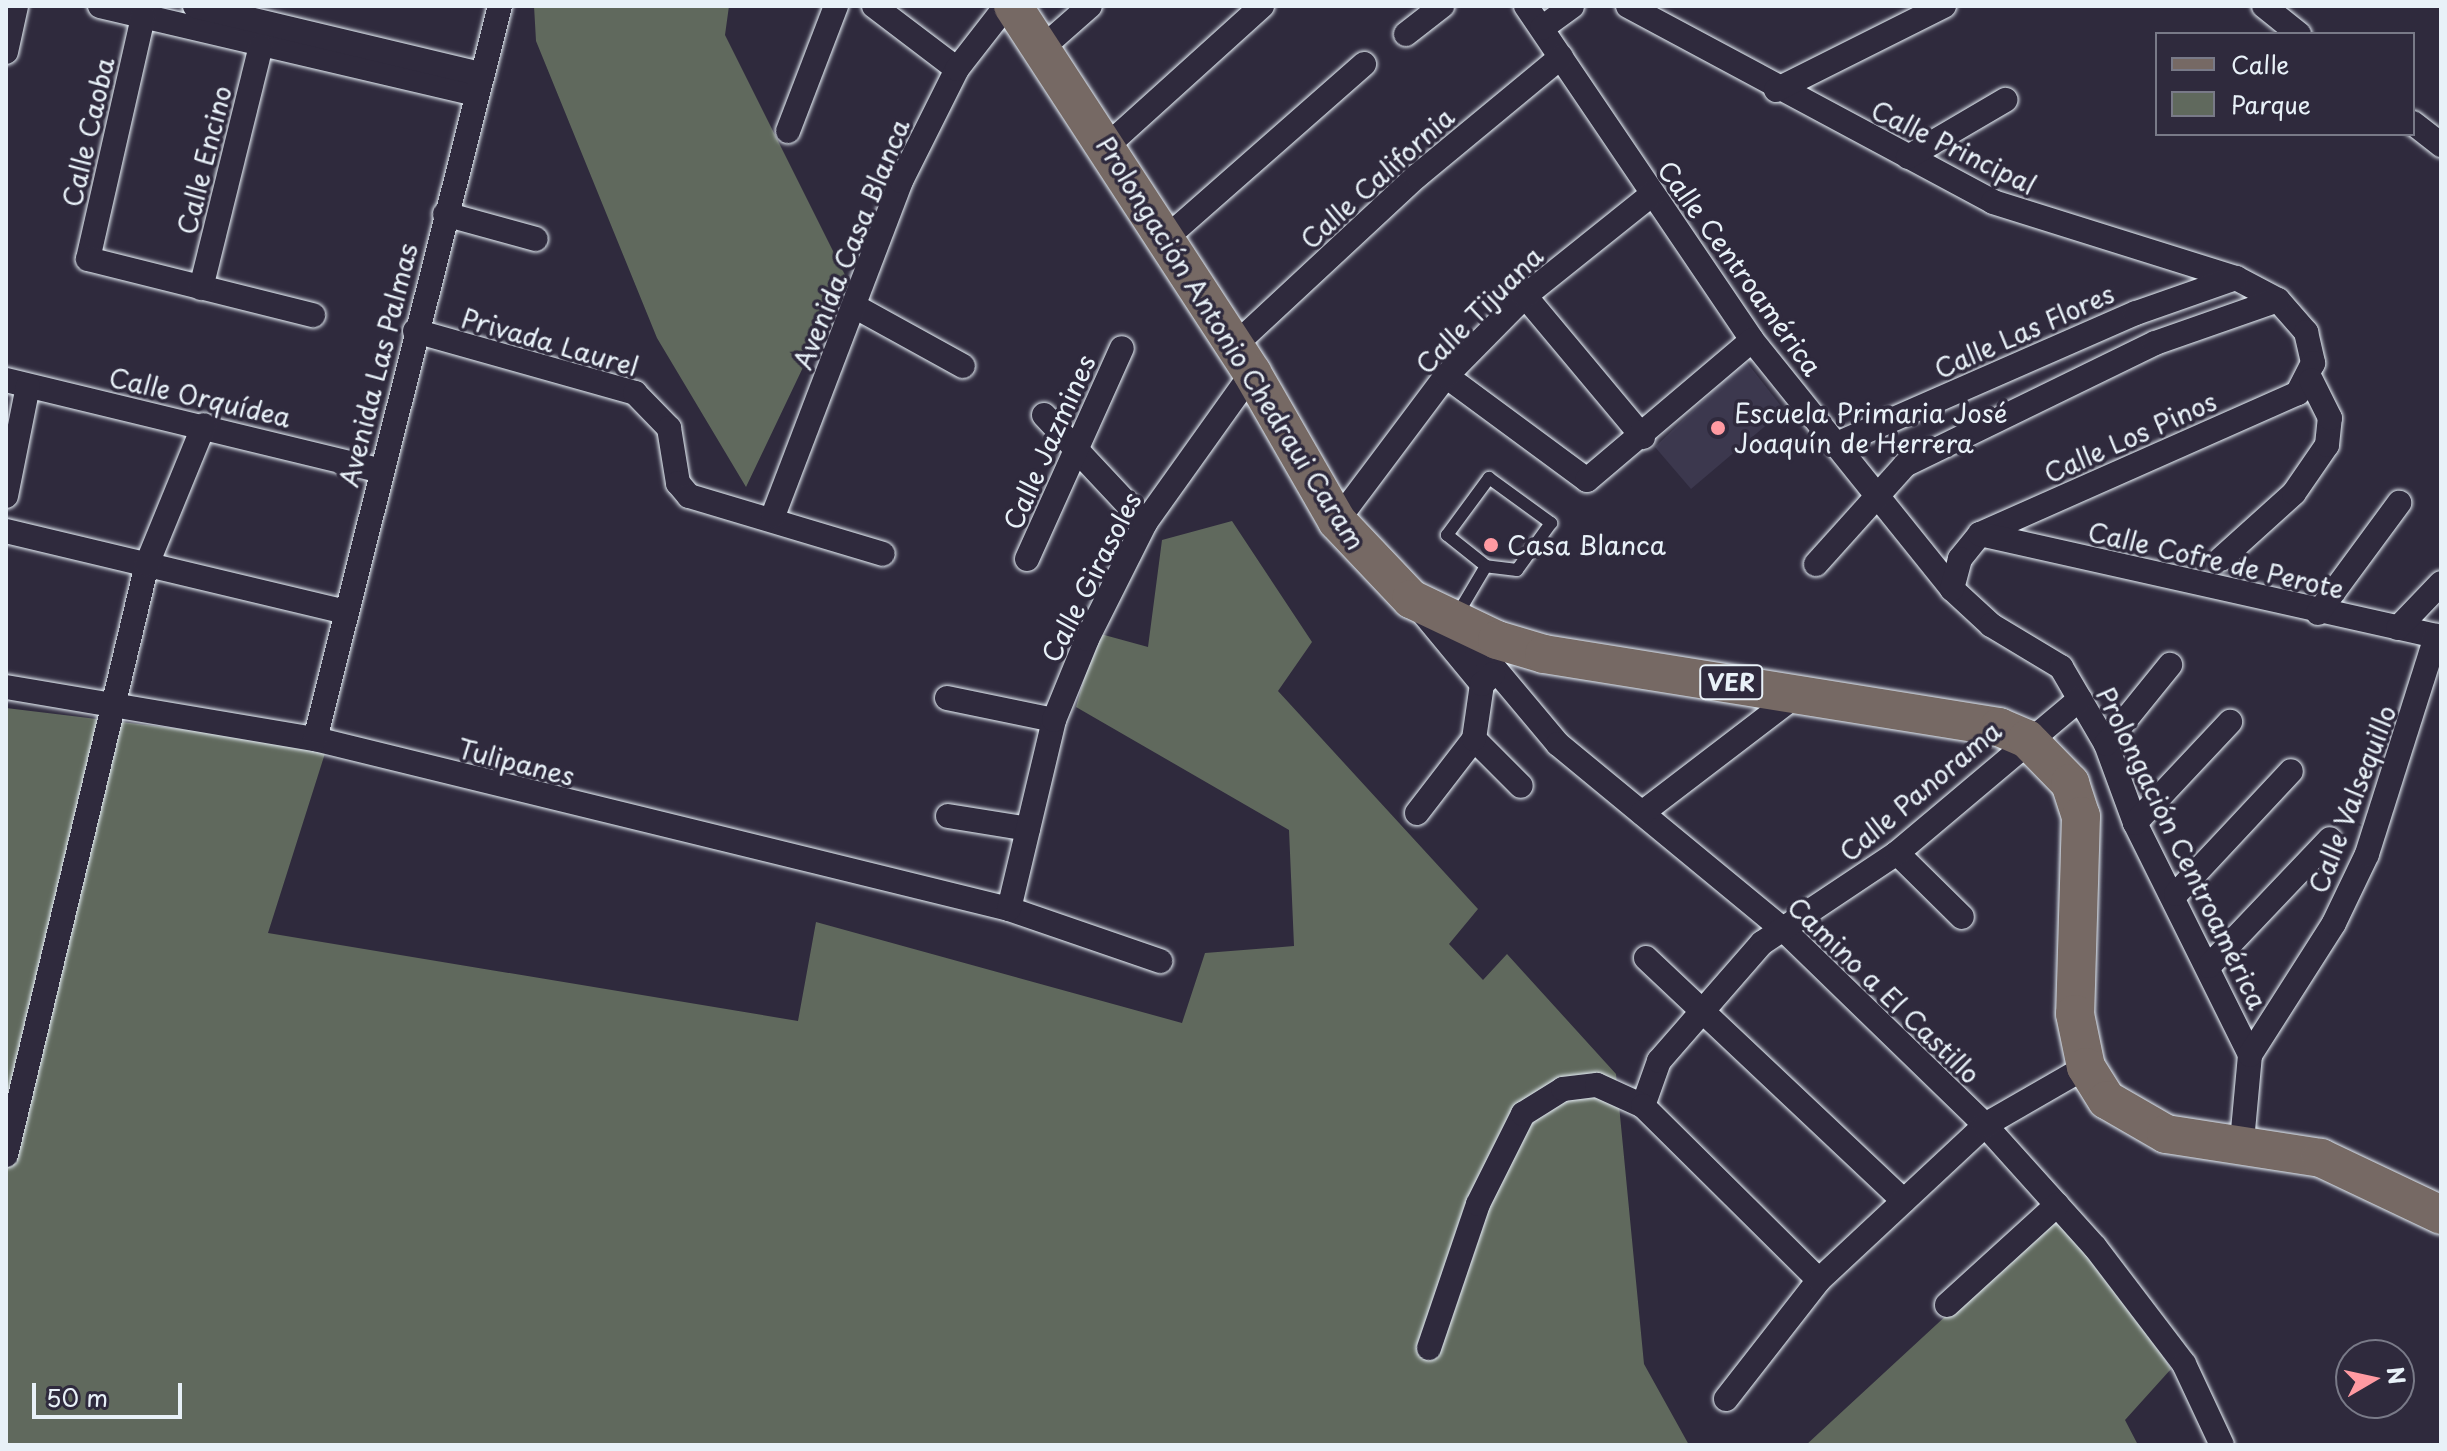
<!DOCTYPE html>
<meta charset="utf-8">
<style>
body{margin:0}
#map{position:relative;width:2447px;height:1451px;overflow:hidden;background:#2f2a3d;font-family:"Playpen Sans",sans-serif}
div>[style]{position:absolute}
[style*='--x']{left:calc(var(--x)*1px);top:calc(var(--y)*1px);width:calc(var(--w)*1px);rotate:calc(var(--a)*1deg)}
.built>*{inset:0;background:#3c384e}
.green>*{inset:0;background:#60695d}
.roads{filter:drop-shadow(0 0 2px #e8f1f8) drop-shadow(0 0 2px #e8f1f8)}
.service>*{height:12px;margin:-6px;padding:0 6px;transform-origin:6px;border-radius:6px;background:#2f2a3d}
.minor>*{height:24px;margin:-12px;padding:0 12px;transform-origin:12px;border-radius:12px;background:#2f2a3d}
.primary>*{height:38px;margin:-19px;padding:0 19px;transform-origin:19px;border-radius:19px;background:#766964}
.dots>*{width:22px;height:22px;translate:-50% -50%;box-sizing:border-box;border:4px solid #2f2a3d;border-radius:50%}
span{translate:-50% -50%;white-space:nowrap;text-align:center;line-height:1.15;-webkit-text-stroke:7px #2f2a3d;paint-order:stroke}
.shield-label span{padding:2px 6px;background:#2f2a3d;border:2px solid;border-radius:6px;-webkit-text-stroke-width:0}
.shield-label{font-size:24px;color:#e8f1f8;font-weight:700}
.street-label{font-size:26px;color:#e8f1f8}
.poi-label{font-size:26px;color:#e8f1f8}
.left{translate:0 -50%;text-align:left}
.frame{position:absolute;inset:0;border:8px solid #e8f1f8;pointer-events:none}
.legend{position:absolute;left:2155px;top:32px;width:260px;height:104px;box-sizing:border-box;background:#2f2a3d;border:2px solid #797a88;margin:0;padding:10px 14px;list-style:none;font-size:24px;color:#e8f1f8}
.legend li{display:flex;align-items:center;gap:16px;height:40px}
.legend b{width:40px;border:2px solid #797a88}
.north{position:absolute;left:2335px;top:1339px;width:80px;height:80px;box-sizing:border-box;background:#2f2a3d;border:2px solid #797a88;border-radius:50%;rotate:81deg;font-size:22px;font-weight:700;line-height:32px;text-align:center;color:#e8f1f8}
.north::after{content:'';display:block;margin:auto;width:28px;height:36px;background:#ff9aa2;clip-path:polygon(50% 0,100% 100%,50% 72%,0 100%)}
.scale{position:absolute;left:32px;top:1383px;width:150px;height:36px;box-sizing:border-box;border:4px solid #e8f1f8;border-top:0;padding-left:10px;font-size:24px;line-height:28px;white-space:nowrap;color:#e8f1f8;-webkit-text-stroke:6px #2f2a3d;paint-order:stroke}
</style>
<div id="map">
<div class="built">
<i style="clip-path:polygon(1745px 360px,1784px 410px,1691px 489px,1655px 447px)"></i>
</div>
<div class="green">
<i style="clip-path:polygon(534px 6px,729px 6px,725px 35px,846px 277px,746px 487px,657px 338px,536px 41px)"></i>
<i style="clip-path:polygon(1232px 521px,1312px 642px,1278px 691px,1478px 909px,1449px 944px,1483px 980px,1507px 954px,1616px 1074px,1644px 1364px,1689px 1445px,6px 1445px,6px 708px,327px 747px,268px 933px,798px 1021px,816px 922px,1182px 1023px,1205px 953px,1294px 946px,1289px 830px,1076px 707px,1097px 633px,1148px 647px,1162px 540px)"></i>
<i style="clip-path:polygon(2067px 1204px,2171px 1369px,2125px 1420px,2138px 1445px,1806px 1445px)"></i>
</div>
<div class="roads">
<div class="service">
<i style="--x:1457;--y:615;--w:57;--a:-59.4"></i>
<i style="--x:1486;--y:566;--w:50;--a:-141.5"></i>
<i style="--x:1447;--y:535;--w:71;--a:-53.6"></i>
<i style="--x:1489;--y:478;--w:77;--a:36"></i>
<i style="--x:1551;--y:523;--w:58;--a:125.9"></i>
<i style="--x:1517;--y:570;--w:31;--a:-173"></i>
</div>
<div class="minor">
<i style="--x:100;--y:6;--w:385;--a:13.2"></i>
<i style="--x:195;--y:6;--w:293;--a:13.4"></i>
<i style="--x:874;--y:6;--w:104;--a:37.2"></i>
<i style="--x:1526;--y:6;--w:403;--a:55.9"></i>
<i style="--x:1752;--y:340;--w:319;--a:51.2"></i>
<i style="--x:1952;--y:589;--w:53;--a:42.7"></i>
<i style="--x:1991;--y:625;--w:82;--a:31"></i>
<i style="--x:2061;--y:667;--w:89;--a:59.7"></i>
<i style="--x:2106;--y:744;--w:84;--a:69.8"></i>
<i style="--x:2135;--y:823;--w:259;--a:63.6"></i>
<i style="--x:2250;--y:1055;--w:87;--a:95.3"></i>
<i style="--x:1628;--y:6;--w:414;--a:28.2"></i>
<i style="--x:1993;--y:202;--w:255;--a:17.4"></i>
<i style="--x:2236;--y:278;--w:47;--a:27.6"></i>
<i style="--x:2278;--y:300;--w:43;--a:48.8"></i>
<i style="--x:2306;--y:332;--w:32;--a:77"></i>
<i style="--x:2313;--y:363;--w:34;--a:117"></i>
<i style="--x:2298;--y:393;--w:348;--a:156.1"></i>
<i style="--x:1980;--y:534;--w:32;--a:129"></i>
<i style="--x:1960;--y:559;--w:31;--a:105"></i>
<i style="--x:2264;--y:6;--w:45;--a:38.7"></i>
<i style="--x:143;--y:17;--w:248;--a:102.8"></i>
<i style="--x:88;--y:259;--w:232;--a:14"></i>
<i style="--x:1542;--y:28;--w:37;--a:-36"></i>
<i style="--x:1406;--y:34;--w:46;--a:-37.9"></i>
<i style="--x:1041;--y:49;--w:65;--a:-41.3"></i>
<i style="--x:6;--y:52;--w:47;--a:-77.7"></i>
<i style="--x:1776;--y:90;--w:188;--a:-26.6"></i>
<i style="--x:2413;--y:123;--w:36;--a:38"></i>
<i style="--x:788;--y:131;--w:134;--a:-69"></i>
<i style="--x:1107;--y:146;--w:209;--a:-42.1"></i>
<i style="--x:1908;--y:157;--w:113;--a:-30.4"></i>
<i style="--x:445;--y:214;--w:94;--a:15.4"></i>
<i style="--x:1165;--y:239;--w:265;--a:-41.3"></i>
<i style="--x:201;--y:288;--w:249;--a:-76.1"></i>
<i style="--x:1525;--y:296;--w:184;--a:50.1"></i>
<i style="--x:856;--y:307;--w:122;--a:28.9"></i>
<i style="--x:415;--y:331;--w:229;--a:15.7"></i>
<i style="--x:635;--y:393;--w:49;--a:45.8"></i>
<i style="--x:669;--y:428;--w:56;--a:80.7"></i>
<i style="--x:678;--y:483;--w:17;--a:50"></i>
<i style="--x:689;--y:496;--w:202;--a:16.6"></i>
<i style="--x:1234;--y:346;--w:250;--a:-42.9"></i>
<i style="--x:1417;--y:176;--w:187;--a:-39.6"></i>
<i style="--x:1446;--y:376;--w:175;--a:36.4"></i>
<i style="--x:1587;--y:480;--w:216;--a:-40.3"></i>
<i style="--x:6;--y:380;--w:387;--a:13.6"></i>
<i style="--x:1044;--y:415;--w:148;--a:46.9"></i>
<i style="--x:1837;--y:444;--w:326;--a:-23.7"></i>
<i style="--x:2136;--y:313;--w:106;--a:-19.3"></i>
<i style="--x:6;--y:496;--w:112;--a:-78.7"></i>
<i style="--x:773;--y:516;--w:359;--a:-69.1"></i>
<i style="--x:901;--y:181;--w:125;--a:-63.4"></i>
<i style="--x:957;--y:69;--w:80;--a:-52.1"></i>
<i style="--x:1337;--y:521;--w:181;--a:-53.1"></i>
<i style="--x:1446;--y:376;--w:112;--a:-45.4"></i>
<i style="--x:1525;--y:296;--w:161;--a:-38.7"></i>
<i style="--x:6;--y:531;--w:345;--a:13.4"></i>
<i style="--x:1980;--y:534;--w:472;--a:12.6"></i>
<i style="--x:1027;--y:559;--w:231;--a:-65.8"></i>
<i style="--x:2221;--y:559;--w:98;--a:-42.1"></i>
<i style="--x:2294;--y:493;--w:58;--a:-55.5"></i>
<i style="--x:2327;--y:445;--w:27;--a:-84"></i>
<i style="--x:2330;--y:418;--w:42;--a:-116.6"></i>
<i style="--x:1816;--y:564;--w:133;--a:-48"></i>
<i style="--x:1905;--y:465;--w:278;--a:-26"></i>
<i style="--x:2155;--y:343;--w:130;--a:-19.3"></i>
<i style="--x:1420;--y:609;--w:97;--a:50.4"></i>
<i style="--x:2318;--y:613;--w:137;--a:-53.6"></i>
<i style="--x:1459;--y:626;--w:154;--a:50"></i>
<i style="--x:1558;--y:744;--w:293;--a:39.5"></i>
<i style="--x:1784;--y:930;--w:280;--a:44.1"></i>
<i style="--x:1985;--y:1125;--w:164;--a:48"></i>
<i style="--x:2095;--y:1247;--w:147;--a:52.7"></i>
<i style="--x:2184;--y:1364;--w:89;--a:64.9"></i>
<i style="--x:2398;--y:628;--w:62;--a:-46.3"></i>
<i style="--x:6;--y:687;--w:313;--a:9.6"></i>
<i style="--x:315;--y:739;--w:715;--a:13.76"></i>
<i style="--x:1009;--y:909;--w:160;--a:19"></i>
<i style="--x:947;--y:698;--w:109;--a:11.6"></i>
<i style="--x:315;--y:739;--w:756;--a:-75.84"></i>
<i style="--x:1474;--y:739;--w:66;--a:45"></i>
<i style="--x:2106;--y:744;--w:102;--a:-51"></i>
<i style="--x:1417;--y:813;--w:93;--a:-52.4"></i>
<i style="--x:1474;--y:739;--w:56;--a:-81.7"></i>
<i style="--x:1482;--y:684;--w:15;--a:-42"></i>
<i style="--x:1642;--y:813;--w:199;--a:-37.4"></i>
<i style="--x:948;--y:816;--w:81;--a:9.2"></i>
<i style="--x:2135;--y:823;--w:139;--a:-46.8"></i>
<i style="--x:1897;--y:853;--w:91;--a:44.6"></i>
<i style="--x:2176;--y:894;--w:168;--a:-46.9"></i>
<i style="--x:1009;--y:909;--w:194;--a:-76.6"></i>
<i style="--x:1054;--y:720;--w:87;--a:-67.8"></i>
<i style="--x:1087;--y:639;--w:130;--a:-63.4"></i>
<i style="--x:1145;--y:523;--w:184;--a:-54.5"></i>
<i style="--x:1646;--y:958;--w:354;--a:43.3"></i>
<i style="--x:2209;--y:966;--w:175;--a:-46.4"></i>
<i style="--x:2250;--y:1055;--w:156;--a:-57.5"></i>
<i style="--x:2334;--y:923;--w:76;--a:-64.4"></i>
<i style="--x:2367;--y:854;--w:229;--a:-72.4"></i>
<i style="--x:1643;--y:1106;--w:48;--a:-70.4"></i>
<i style="--x:1659;--y:1061;--w:157;--a:-48.9"></i>
<i style="--x:1762;--y:943;--w:162;--a:-33.7"></i>
<i style="--x:1897;--y:853;--w:239;--a:-40.1"></i>
<i style="--x:6;--y:1155;--w:608;--a:-76.58"></i>
<i style="--x:147;--y:564;--w:150;--a:-67.7"></i>
<i style="--x:1947;--y:1305;--w:149;--a:-42.3"></i>
<i style="--x:1429;--y:1348;--w:152;--a:-71.2"></i>
<i style="--x:1478;--y:1204;--w:101;--a:-63.4"></i>
<i style="--x:1523;--y:1114;--w:47;--a:-32"></i>
<i style="--x:1563;--y:1089;--w:34;--a:-7"></i>
<i style="--x:1597;--y:1085;--w:51;--a:24.5"></i>
<i style="--x:1643;--y:1106;--w:247;--a:44.7"></i>
<i style="--x:1726;--y:1399;--w:151;--a:-52"></i>
<i style="--x:1819;--y:1280;--w:227;--a:-43"></i>
<i style="--x:1985;--y:1125;--w:116;--a:-29.9"></i>
</div>
<div class="primary">
<i style="--x:1013;--y:6;--w:438;--a:56.9"></i>
<i style="--x:1252;--y:373;--w:171;--a:60.1"></i>
<i style="--x:1337;--y:521;--w:108;--a:46.5"></i>
<i style="--x:1411;--y:599;--w:95;--a:25.5"></i>
<i style="--x:1497;--y:640;--w:49;--a:16.6"></i>
<i style="--x:1544;--y:654;--w:461;--a:9.1"></i>
<i style="--x:1999;--y:727;--w:30;--a:23"></i>
<i style="--x:2027;--y:739;--w:62;--a:45.7"></i>
<i style="--x:2070;--y:783;--w:35;--a:72"></i>
<i style="--x:2081;--y:816;--w:198;--a:91.7"></i>
<i style="--x:2075;--y:1014;--w:54;--a:78.3"></i>
<i style="--x:2086;--y:1067;--w:39;--a:58"></i>
<i style="--x:2107;--y:1100;--w:68;--a:30"></i>
<i style="--x:2166;--y:1134;--w:157;--a:8.8"></i>
<i style="--x:2321;--y:1158;--w:133;--a:25.4"></i>
</div>
</div>
<div class="dots">
<i style="left:1718px;top:428px;background:#ff9aa2"></i>
<i style="left:1491px;top:545px;background:#ff9aa2"></i>
</div>
<div class="shield-label">
<span style="left:1731px;top:682px">VER</span>
</div>
<div class="street-label">
<span style="left:88px;top:132px;rotate:-77deg">Calle Caoba</span>
<span style="left:1954px;top:147px;rotate:26deg">Calle Principal</span>
<span style="left:204px;top:160px;rotate:-76deg">Calle Encino</span>
<span style="left:1377px;top:178px;rotate:-42deg">Calle California</span>
<span style="left:851px;top:244px;rotate:-68deg">Avenida Casa Blanca</span>
<span style="left:1740px;top:268px;rotate:54deg">Calle Centroamérica</span>
<span style="left:1479px;top:310px;rotate:-45deg">Calle Tijuana</span>
<span style="left:2024px;top:331px;rotate:-24deg">Calle Las Flores</span>
<span style="left:550px;top:342px;rotate:16deg">Privada Laurel</span>
<span style="left:1231px;top:343px;rotate:58deg">Prolongación Antonio Chedraui Caram</span>
<span style="left:378px;top:365px;rotate:-76deg">Avenida Las Palmas</span>
<span style="left:200px;top:397px;rotate:13deg">Calle Orquídea</span>
<span style="left:2130px;top:437px;rotate:-24deg">Calle Los Pinos</span>
<span style="left:1049px;top:442px;rotate:-66deg">Calle Jazmines</span>
<span style="left:2216px;top:560px;rotate:13deg">Calle Cofre de Perote</span>
<span style="left:1091px;top:577px;rotate:-63deg">Calle Girasoles</span>
<span style="left:516px;top:762px;rotate:14deg">Tulipanes</span>
<span style="left:1920px;top:791px;rotate:-40deg">Calle Panorama</span>
<span style="left:2352px;top:799px;rotate:-69deg">Calle Valsequillo</span>
<span style="left:2182px;top:848px;rotate:64deg">Prolongación Centroamérica</span>
<span style="left:1884px;top:990px;rotate:44deg">Camino a El Castillo</span>
</div>
<div class="poi-label">
<span class="left" style="left:1734px;top:428px">Escuela Primaria José<br>Joaquín de Herrera</span>
<span class="left" style="left:1507px;top:545px">Casa Blanca</span>
</div>
<div class="frame"></div>
<ul class="legend">
<li><b style="height:10px;background:#766964"></b>Calle</li>
<li><b style="height:22px;background:#60695d"></b>Parque</li>
</ul>
<div class="north">N</div>
<div class="scale">50 m</div>
</div>
